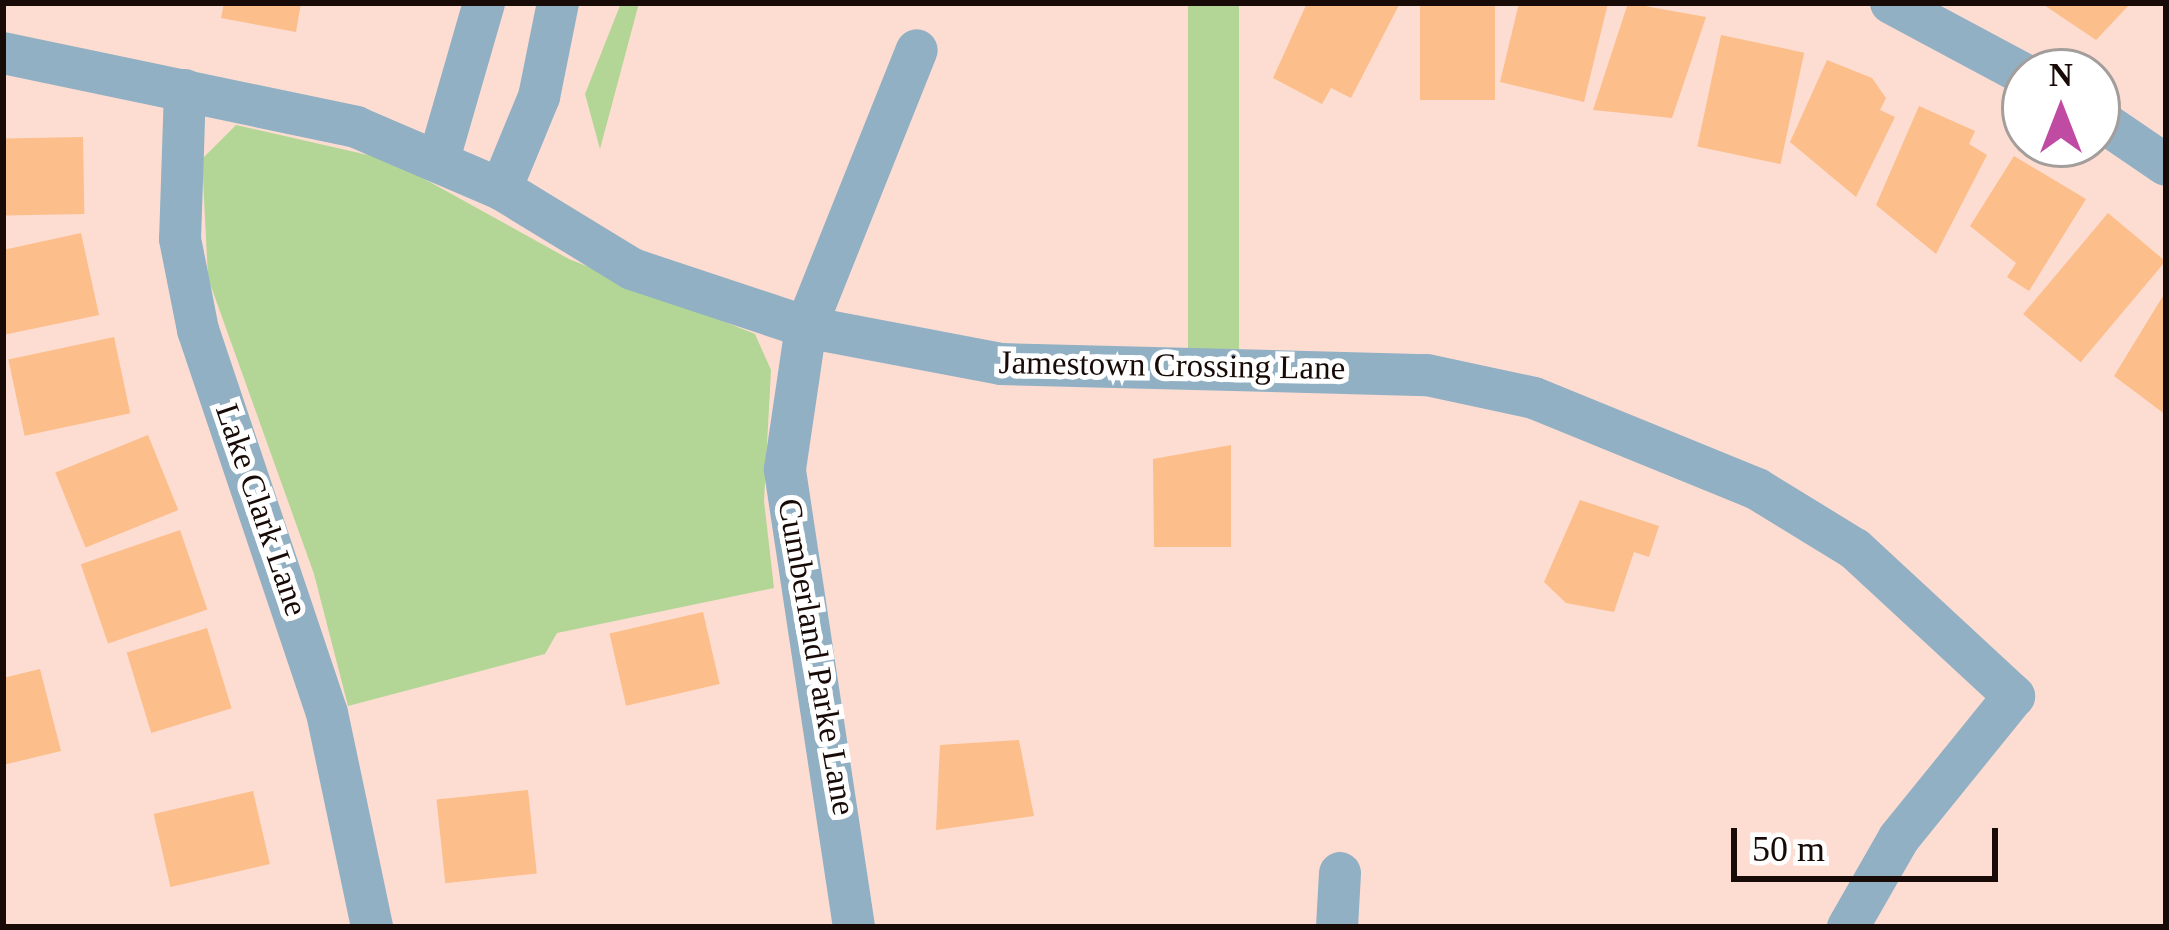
<!DOCTYPE html>
<style>
body{margin:0}
#map{position:relative;width:2169px;height:930px;overflow:hidden;background:#fdddd2;font-family:"Times New Roman",serif}
div>[style]{position:absolute}
[style*='--x']{left:calc(var(--x)*1px);top:calc(var(--y)*1px);width:calc(var(--w)*1px);rotate:calc(var(--a)*1deg)}
.green>*{inset:0;background:#b3d696;transform-origin:0 0}
.building>*{inset:0;background:#fcbe8a;transform-origin:0 0}
.street>*{height:42px;margin:-21px;padding:0 21px;transform-origin:21px;border-radius:21px;background:#91b0c4}
span{translate:-50% -50%;white-space:nowrap;text-align:center;line-height:1.15;-webkit-text-stroke:10px #fff;paint-order:stroke}
.street-label{font-size:33px;color:#180b07}
.frame{position:absolute;inset:0;border:6px solid #180b07;pointer-events:none}
.north{position:absolute;left:2001px;top:48px;width:120px;height:120px;box-sizing:border-box;background:#fff;border:3px solid #a39d9c;border-radius:50%;rotate:0deg;font-size:33px;font-weight:700;line-height:48px;text-align:center;color:#180b07}
.north::after{content:'';display:block;margin:auto;width:42px;height:54px;background:#c04ba3;clip-path:polygon(50% 0,100% 100%,50% 72%,0 100%)}
.scale{position:absolute;left:1731px;top:828px;width:267px;height:54px;box-sizing:border-box;border:6px solid #180b07;border-top:0;padding-left:15px;font-size:36px;line-height:42px;white-space:nowrap;color:#180b07;-webkit-text-stroke:9px #fff;paint-order:stroke}
</style>
<div id="map">
<div class="green">
<i style="clip-path:polygon(621px 3px,639px 3px,600px 149px,585px 94px)"></i>
<i style="left:1188px;top:3px;width:51px;height:350px"></i>
<i style="clip-path:polygon(236px 125px,390px 160px,569px 259px,755px 334px,771px 370px,764px 501px,774px 588px,557px 633px,545px 654px,348px 706px,314px 574px,208px 278px,202px 159px)"></i>
</div>
<div class="building">
<i style="clip-path:polygon(224px 3px,301px 3px,296px 32px,221px 18px)"></i>
<i style="clip-path:polygon(1307px 3px,1400px 3px,1351px 98px,1331px 88px,1322px 104px,1273px 78px)"></i>
<i style="left:1420px;top:3px;width:75px;height:97px"></i>
<i style="clip-path:polygon(1519px 3px,1608px 3px,1584px 102px,1500px 82px)"></i>
<i style="clip-path:polygon(1628px 3px,1706px 17px,1672px 118px,1593px 110px)"></i>
<i style="clip-path:polygon(2041px 3px,2131px 3px,2096px 40px)"></i>
<i style="left:1721px;top:35px;width:85px;height:114px;rotate:12deg"></i>
<i style="clip-path:polygon(1827px 60px,1872px 78px,1886px 98px,1880px 110px,1895px 117px,1856px 197px,1790px 142px)"></i>
<i style="clip-path:polygon(1919px 106px,1975px 131px,1969px 144px,1987px 155px,1936px 254px,1876px 205px)"></i>
<i style="left:83px;top:137px;width:77px;height:80px;rotate:89deg"></i>
<i style="clip-path:polygon(2014px 156px,2086px 199px,2029px 291px,2007px 277px,2016px 263px,1970px 226px)"></i>
<i style="left:2108px;top:213px;width:75px;height:132px;rotate:40deg"></i>
<i style="clip-path:polygon(81px 233px,99px 315px,3px 335px,3px 250px)"></i>
<i style="clip-path:polygon(2166px 291px,2166px 415px,2114px 376px)"></i>
<i style="left:114px;top:337px;width:78px;height:108px;rotate:78deg"></i>
<i style="left:148px;top:435px;width:81px;height:100px;rotate:68deg"></i>
<i style="clip-path:polygon(1231px 445px,1231px 547px,1154px 547px,1153px 459px)"></i>
<i style="clip-path:polygon(1580px 500px,1659px 526px,1649px 557px,1634px 552px,1614px 612px,1566px 603px,1544px 582px)"></i>
<i style="left:180px;top:530px;width:84px;height:105px;rotate:71deg"></i>
<i style="left:703px;top:612px;width:74px;height:96px;rotate:77deg"></i>
<i style="left:207px;top:628px;width:84px;height:84px;rotate:73deg"></i>
<i style="clip-path:polygon(40px 669px,61px 751px,3px 765px,3px 678px)"></i>
<i style="clip-path:polygon(1019px 740px,1034px 816px,936px 830px,940px 745px)"></i>
<i style="left:528px;top:790px;width:84px;height:92px;rotate:84deg"></i>
<i style="left:253px;top:791px;width:75px;height:102px;rotate:77deg"></i>
</div>
<div class="street">
<i style="--x:1891;--y:3;--w:152;--a:28.2"></i>
<i style="--x:3;--y:53;--w:361;--a:11.8"></i>
<i style="--x:356;--y:127;--w:158;--a:23.2"></i>
<i style="--x:501;--y:189;--w:153;--a:31.4"></i>
<i style="--x:632;--y:269;--w:183;--a:18.4"></i>
<i style="--x:806;--y:327;--w:198;--a:10.7"></i>
<i style="--x:1001;--y:364;--w:426;--a:1.5"></i>
<i style="--x:1427;--y:375;--w:109;--a:12.1"></i>
<i style="--x:1534;--y:398;--w:241;--a:22.2"></i>
<i style="--x:1757;--y:489;--w:115;--a:31.5"></i>
<i style="--x:1855;--y:549;--w:217;--a:42.8"></i>
<i style="--x:2014;--y:696;--w:183;--a:129"></i>
<i style="--x:1899;--y:838;--w:103;--a:119.8"></i>
<i style="--x:185;--y:90;--w:149;--a:91.9"></i>
<i style="--x:180;--y:239;--w:93;--a:78.8"></i>
<i style="--x:198;--y:330;--w:404;--a:71.4"></i>
<i style="--x:327;--y:713;--w:219;--a:78.1"></i>
<i style="--x:2097;--y:118;--w:83;--a:34.3"></i>
<i style="--x:439;--y:159;--w:162;--a:-73.9"></i>
<i style="--x:501;--y:189;--w:100;--a:-67.6"></i>
<i style="--x:539;--y:97;--w:96;--a:-78.6"></i>
<i style="--x:854;--y:927;--w:463;--a:-98.6"></i>
<i style="--x:785;--y:469;--w:144;--a:-81.6"></i>
<i style="--x:806;--y:327;--w:298;--a:-68.2"></i>
<i style="--x:1337;--y:927;--w:54;--a:-86.8"></i>
</div>
<div class="street-label">
<span style="left:1172px;top:366px;rotate:1deg">Jamestown Crossing Lane</span>
<span style="left:261px;top:510px;rotate:71deg">Lake Clark Lane</span>
<span style="left:816px;top:657px;rotate:80deg">Cumberland Parke Lane</span>
</div>
<div class="frame"></div>
<div class="north">N</div>
<div class="scale">50 m</div>
</div>
